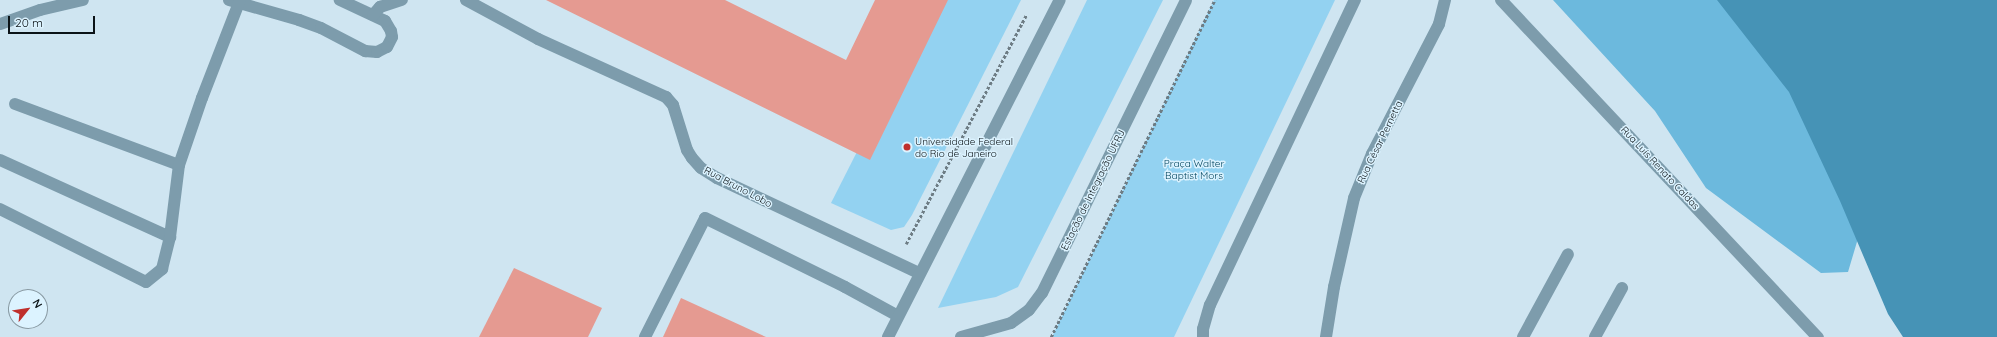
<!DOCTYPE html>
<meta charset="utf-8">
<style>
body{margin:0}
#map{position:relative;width:1997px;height:337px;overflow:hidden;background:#cfe5f1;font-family:Quicksand,sans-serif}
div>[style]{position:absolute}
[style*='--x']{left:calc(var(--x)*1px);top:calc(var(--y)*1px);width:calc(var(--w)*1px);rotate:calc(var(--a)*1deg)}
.green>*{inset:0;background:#93d2f1}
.forest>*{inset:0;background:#6cb9dd}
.water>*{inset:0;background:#4693b6}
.building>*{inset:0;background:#e59a91}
.path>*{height:2.5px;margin-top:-1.25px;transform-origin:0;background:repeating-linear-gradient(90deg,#6d7c84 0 3px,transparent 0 5px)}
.minor>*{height:12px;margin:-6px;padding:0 6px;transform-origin:6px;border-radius:6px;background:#7d9cac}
.dots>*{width:11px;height:11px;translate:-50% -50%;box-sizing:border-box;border:2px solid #dcf3ff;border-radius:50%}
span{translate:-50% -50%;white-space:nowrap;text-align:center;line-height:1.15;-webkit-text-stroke:3px #dcf3ff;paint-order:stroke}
.poi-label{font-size:10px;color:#0b1317}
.left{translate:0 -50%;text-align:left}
.street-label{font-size:10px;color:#0b1317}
.park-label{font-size:10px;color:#00445d}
.north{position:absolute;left:8px;top:289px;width:40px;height:40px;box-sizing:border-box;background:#dcf3ff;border:1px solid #8899a2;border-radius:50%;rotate:60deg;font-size:11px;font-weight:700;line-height:16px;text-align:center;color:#0b1317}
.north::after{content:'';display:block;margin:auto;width:14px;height:18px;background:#bf302d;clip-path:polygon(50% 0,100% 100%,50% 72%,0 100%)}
.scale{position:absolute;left:8px;top:16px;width:87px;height:18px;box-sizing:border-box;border:2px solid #0b1317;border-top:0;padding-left:5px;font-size:12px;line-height:14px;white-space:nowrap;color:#0b1317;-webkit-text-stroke:3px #dcf3ff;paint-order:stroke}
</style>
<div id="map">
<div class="green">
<i style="clip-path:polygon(934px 0,1021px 0,912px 215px,904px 227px,891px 230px,831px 203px)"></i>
<i style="clip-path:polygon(1087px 0,1163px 0,1018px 287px,996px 297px,938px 308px)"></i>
<i style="clip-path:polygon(1214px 0,1335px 0,1174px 337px,1052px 337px)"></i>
</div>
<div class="forest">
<i style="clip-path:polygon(1553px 0,1745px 0,1862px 225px,1848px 272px,1821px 273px,1706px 188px,1655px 111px)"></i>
</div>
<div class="water">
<i style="clip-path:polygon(1717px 0,1997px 0,1997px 337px,1903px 337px,1888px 314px,1840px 201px,1789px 92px)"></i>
</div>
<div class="building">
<i style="clip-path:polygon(546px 0,725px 0,846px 60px,875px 0,948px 0,870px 160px)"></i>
<i style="clip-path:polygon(514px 268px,602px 308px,588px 337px,479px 337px)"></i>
<i style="clip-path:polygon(681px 298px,766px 337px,663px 337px)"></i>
</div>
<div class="path">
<i style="--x:906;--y:244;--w:259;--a:-62.3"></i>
<i style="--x:1051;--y:337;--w:375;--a:-64.1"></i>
</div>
<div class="minor">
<i style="--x:229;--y:0;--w:73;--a:15.9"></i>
<i style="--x:299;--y:20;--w:23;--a:20"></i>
<i style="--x:321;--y:28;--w:50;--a:27.6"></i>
<i style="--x:365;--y:51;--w:12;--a:5"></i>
<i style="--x:377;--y:52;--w:11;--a:-27"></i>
<i style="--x:387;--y:47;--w:11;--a:-63"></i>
<i style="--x:392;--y:37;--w:6;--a:-99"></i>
<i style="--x:391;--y:31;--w:12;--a:-121"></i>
<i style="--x:385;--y:21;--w:50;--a:-155"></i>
<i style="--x:466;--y:0;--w:82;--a:28.4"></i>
<i style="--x:538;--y:39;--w:141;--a:24.4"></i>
<i style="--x:666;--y:97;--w:11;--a:49"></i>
<i style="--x:673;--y:105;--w:47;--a:72.7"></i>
<i style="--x:687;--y:150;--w:9;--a:58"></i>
<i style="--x:692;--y:158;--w:13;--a:48"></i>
<i style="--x:701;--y:168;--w:19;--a:32"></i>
<i style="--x:717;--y:178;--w:223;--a:25.2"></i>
<i style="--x:1501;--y:0;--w:463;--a:46.8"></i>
<i style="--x:373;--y:15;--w:11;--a:-49"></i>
<i style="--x:380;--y:7;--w:23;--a:-18"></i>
<i style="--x:0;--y:24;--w:42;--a:-19.3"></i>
<i style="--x:40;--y:10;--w:44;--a:-13.1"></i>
<i style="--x:15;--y:104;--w:175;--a:20.4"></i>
<i style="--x:0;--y:160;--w:187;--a:24.4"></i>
<i style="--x:0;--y:209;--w:163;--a:26.6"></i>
<i style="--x:146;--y:282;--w:21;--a:-39"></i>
<i style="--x:162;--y:269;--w:33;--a:-76"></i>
<i style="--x:170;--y:237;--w:73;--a:-82.9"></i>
<i style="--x:179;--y:165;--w:71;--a:-71.1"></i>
<i style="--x:202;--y:98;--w:105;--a:-68.8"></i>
<i style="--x:645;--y:337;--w:133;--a:-63.2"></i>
<i style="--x:705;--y:218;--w:156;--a:26.2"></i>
<i style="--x:845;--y:287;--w:60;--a:28.7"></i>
<i style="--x:888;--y:337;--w:378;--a:-63"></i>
<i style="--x:961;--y:337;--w:52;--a:-15.6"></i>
<i style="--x:1011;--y:323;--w:22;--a:-36"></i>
<i style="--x:1029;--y:310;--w:21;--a:-53"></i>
<i style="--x:1042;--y:293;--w:326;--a:-63.8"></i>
<i style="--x:1203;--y:337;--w:8;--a:-90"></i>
<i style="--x:1203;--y:329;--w:25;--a:-74"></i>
<i style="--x:1210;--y:305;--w:338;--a:-64.6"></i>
<i style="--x:1326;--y:337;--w:51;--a:-80.9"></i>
<i style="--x:1334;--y:287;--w:91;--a:-77.3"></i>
<i style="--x:1354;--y:198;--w:48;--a:-67.8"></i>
<i style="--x:1372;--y:154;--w:146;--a:-62.7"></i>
<i style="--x:1439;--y:24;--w:25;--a:-76"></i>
<i style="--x:1523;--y:337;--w:94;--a:-61.5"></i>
<i style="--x:1595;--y:337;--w:56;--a:-61.1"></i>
</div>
<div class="dots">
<i style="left:907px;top:147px;background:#bf302d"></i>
</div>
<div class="poi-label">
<span class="left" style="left:915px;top:147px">Universidade Federal<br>do Rio de Janeiro</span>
</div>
<div class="street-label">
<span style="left:1380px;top:142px;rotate:-64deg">Rua César Pernetta</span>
<span style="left:1660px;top:168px;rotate:47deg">Rua Luís Renato Caldas</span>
<span style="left:738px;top:187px;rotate:28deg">Rua Bruno Lobo</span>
<span style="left:1093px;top:190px;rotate:-64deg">Estação de Integração UFRJ</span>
</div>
<div class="park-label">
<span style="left:1194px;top:169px">Praça Walter<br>Baptist Mors</span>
</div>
<div class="north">N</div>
<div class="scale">20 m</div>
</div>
